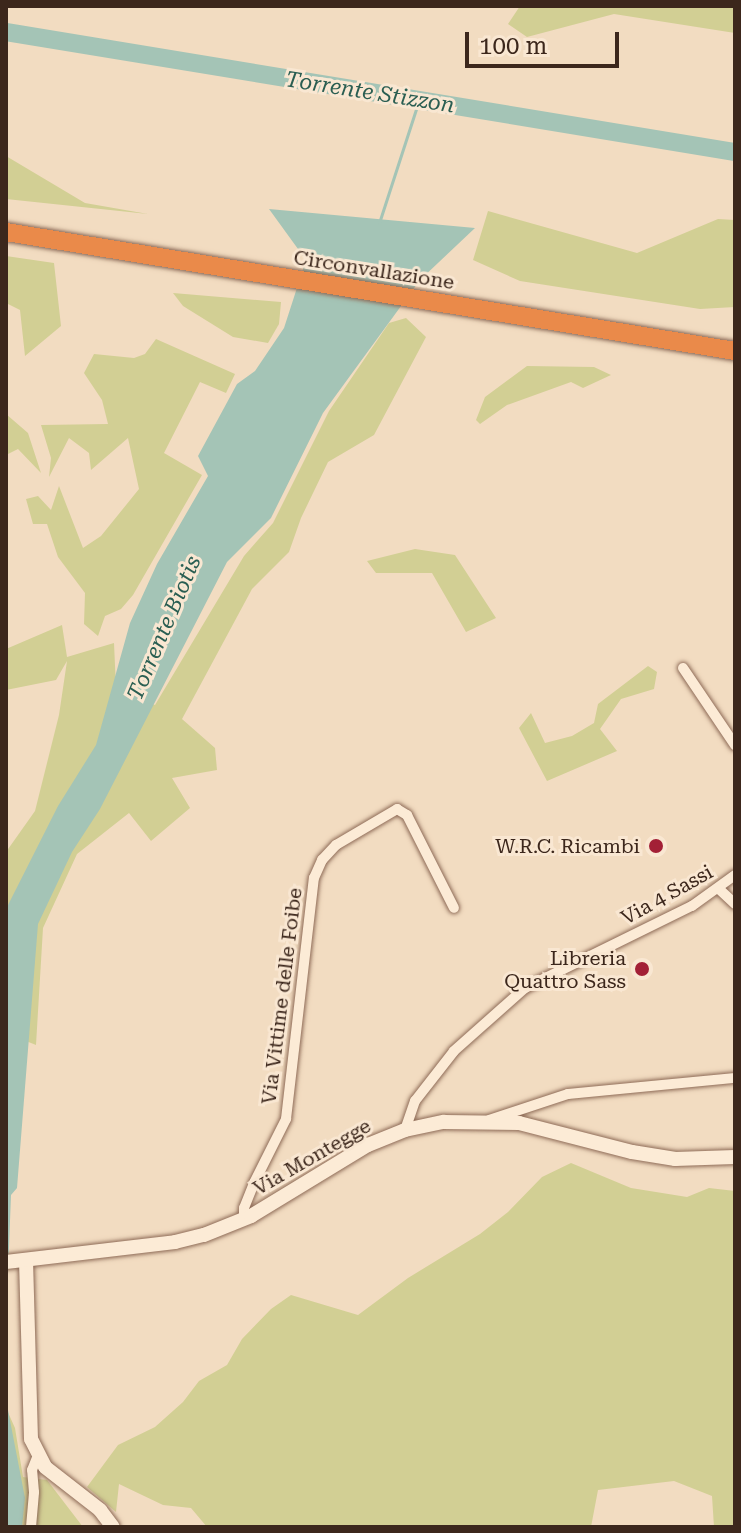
<!DOCTYPE html>
<style>
body{margin:0}
#map{position:relative;width:741px;height:1533px;overflow:hidden;background:#f2dcc1;font-family:"Roboto Serif",serif}
div>[style]{position:absolute}
[style*='--x']{left:calc(var(--x)*1px);top:calc(var(--y)*1px);width:calc(var(--w)*1px);rotate:calc(var(--a)*1deg)}
.green>*{inset:0;background:#d2cf94}
.water>*{inset:0;background:#a4c4b6}
.stream>*{height:3px;margin:-1.5px;padding:0 1.5px;transform-origin:1.5px;border-radius:1.5px;background:#a4c4b6}
.river>*{height:18px;margin:-9px;padding:0 9px;transform-origin:9px;border-radius:9px;background:#a4c4b6}
.roads{filter:drop-shadow(0 0 2px #8e6b57) drop-shadow(0 0 2px #8e6b57)}
.street>*{height:10px;margin:-5px;padding:0 5px;transform-origin:5px;border-radius:5px;background:#fcebd6}
.secondary>*{height:14px;margin:-7px;padding:0 7px;transform-origin:7px;border-radius:7px;background:#fcebd6}
.highway>*{height:18px;margin:-9px;padding:0 9px;transform-origin:9px;border-radius:9px;background:#ea8a4a}
.dots>*{width:22px;height:22px;translate:-50% -50%;box-sizing:border-box;border:4px solid #f9e7d2;border-radius:50%}
span{translate:-50% -50%;white-space:nowrap;text-align:center;line-height:1.15;-webkit-text-stroke:6px #f9e7d2;paint-order:stroke}
.street-label{font-size:20px;color:#3c271c}
.poi-label{font-size:20px;color:#3c271c}
.right{translate:-100% -50%;text-align:right}
.water-label{font-size:22px;color:#2a5e52;font-style:italic}
.frame{position:absolute;inset:0;border:8px solid #3c271c;pointer-events:none}
.scale{position:absolute;left:465px;top:32px;width:154px;height:36px;box-sizing:border-box;border:4px solid #3c271c;border-top:0;padding-left:10px;font-size:24px;line-height:28px;white-space:nowrap;color:#3c271c;-webkit-text-stroke:6px #f9e7d2;paint-order:stroke}
</style>
<div id="map">
<div class="green">
<i style="clip-path:polygon(520px 6px,735px 6px,735px 33px,614px 14px,527px 37px,508px 24px)"></i>
<i style="clip-path:polygon(6px 156px,85px 203px,148px 214px,6px 199px)"></i>
<i style="clip-path:polygon(488px 211px,637px 253px,718px 219px,735px 220px,735px 307px,700px 309px,520px 281px,473px 260px)"></i>
<i style="clip-path:polygon(6px 256px,54px 263px,61px 326px,25px 356px,20px 310px,6px 303px)"></i>
<i style="clip-path:polygon(173px 293px,281px 302px,279px 324px,268px 343px,233px 337px,183px 306px)"></i>
<i style="clip-path:polygon(406px 318px,426px 337px,374px 435px,328px 462px,301px 518px,289px 552px,252px 589px,182px 719px,215px 748px,217px 770px,172px 778px,190px 808px,151px 841px,129px 813px,77px 854px,43px 928px,36px 1045px,6px 1033px,6px 852px,35px 811px,59px 715px,67px 661px,56px 680px,6px 690px,6px 649px,62px 625px,67px 657px,114px 643px,116px 688px,155px 705px,244px 556px,273px 523px,329px 411px,389px 323px)"></i>
<i style="clip-path:polygon(156px 339px,235px 374px,226px 393px,200px 382px,164px 453px,202px 475px,133px 595px,121px 609px,105px 616px,98px 636px,84px 624px,85px 593px,58px 557px,47px 524px,33px 524px,26px 499px,38px 496px,51px 510px,59px 486px,83px 548px,101px 536px,139px 489px,128px 438px,91px 470px,89px 453px,69px 438px,49px 477px,51px 458px,41px 425px,108px 424px,102px 400px,84px 373px,94px 354px,134px 358px,145px 354px)"></i>
<i style="clip-path:polygon(527px 366px,594px 367px,611px 375px,583px 388px,571px 382px,507px 405px,480px 424px,476px 420px,485px 397px)"></i>
<i style="clip-path:polygon(6px 414px,28px 433px,41px 473px,18px 449px,6px 455px)"></i>
<i style="clip-path:polygon(415px 549px,455px 555px,496px 618px,466px 632px,432px 573px,376px 573px,367px 561px)"></i>
<i style="clip-path:polygon(648px 666px,657px 672px,654px 689px,621px 699px,600px 729px,617px 751px,547px 781px,519px 728px,531px 713px,545px 743px,572px 736px,594px 723px,598px 704px)"></i>
<i style="clip-path:polygon(571px 1163px,631px 1188px,687px 1197px,709px 1188px,735px 1191px,735px 1527px,714px 1527px,712px 1496px,674px 1481px,598px 1490px,591px 1527px,207px 1527px,191px 1508px,163px 1505px,119px 1484px,116px 1512px,87px 1487px,118px 1445px,155px 1427px,183px 1402px,199px 1381px,227px 1365px,242px 1339px,271px 1309px,291px 1295px,358px 1315px,408px 1278px,480px 1234px,508px 1212px,542px 1177px)"></i>
<i style="clip-path:polygon(6px 1408px,15px 1428px,23px 1477px,47px 1480px,83px 1527px,6px 1527px)"></i>
</div>
<div class="water">
<i style="clip-path:polygon(269px 209px,475px 228px,420px 280px,323px 413px,271px 518px,227px 562px,100px 809px,72px 852px,38px 924px,17px 1188px,11px 1195px,8px 1274px,7px 1405px,25px 1498px,22px 1527px,6px 1527px,6px 909px,58px 806px,96px 745px,130px 623px,157px 564px,208px 476px,198px 456px,237px 384px,255px 371px,284px 328px,306px 260px)"></i>
</div>
<div class="stream">
<i style="--x:379;--y:223;--w:129;--a:-72"></i>
</div>
<div class="river">
<i style="--x:6;--y:32;--w:739;--a:9.35"></i>
</div>
<div class="roads">
<div class="street">
<i style="--x:683;--y:668;--w:93;--a:56"></i>
<i style="--x:719;--y:889;--w:22;--a:43"></i>
<i style="--x:489;--y:1120;--w:83;--a:-18.2"></i>
<i style="--x:568;--y:1094;--w:168;--a:-5.5"></i>
<i style="--x:405;--y:1130;--w:31;--a:-71"></i>
<i style="--x:415;--y:1101;--w:63;--a:-52"></i>
<i style="--x:454;--y:1051;--w:95;--a:-41.6"></i>
<i style="--x:525;--y:988;--w:186;--a:-26.2"></i>
<i style="--x:692;--y:906;--w:53;--a:-35.8"></i>
<i style="--x:244;--y:1219;--w:11;--a:-90"></i>
<i style="--x:244;--y:1208;--w:27;--a:-68"></i>
<i style="--x:254;--y:1183;--w:72;--a:-63.4"></i>
<i style="--x:286;--y:1119;--w:243;--a:-83.4"></i>
<i style="--x:314;--y:878;--w:20;--a:-66"></i>
<i style="--x:322;--y:860;--w:21;--a:-47"></i>
<i style="--x:336;--y:845;--w:71;--a:-30.5"></i>
<i style="--x:397;--y:809;--w:12;--a:31"></i>
<i style="--x:407;--y:815;--w:104;--a:63.2"></i>
<i style="--x:31;--y:1527;--w:35;--a:-85"></i>
<i style="--x:34;--y:1492;--w:22;--a:-95"></i>
<i style="--x:32;--y:1470;--w:16;--a:-68"></i>
</div>
<div class="secondary">
<i style="--x:26;--y:1260;--w:179;--a:88.4"></i>
<i style="--x:31;--y:1439;--w:31;--a:63"></i>
<i style="--x:45;--y:1467;--w:70;--a:38"></i>
<i style="--x:100;--y:1510;--w:21;--a:53"></i>
<i style="--x:6;--y:1262;--w:170;--a:-6.7"></i>
<i style="--x:175;--y:1242;--w:30;--a:-14"></i>
<i style="--x:204;--y:1235;--w:51;--a:-22"></i>
<i style="--x:251;--y:1216;--w:137;--a:-31.3"></i>
<i style="--x:368;--y:1145;--w:40;--a:-22"></i>
<i style="--x:405;--y:1130;--w:40;--a:-12"></i>
<i style="--x:444;--y:1122;--w:75;--a:0.8"></i>
<i style="--x:519;--y:1123;--w:117;--a:14.4"></i>
<i style="--x:632;--y:1152;--w:44;--a:9.2"></i>
<i style="--x:675;--y:1159;--w:60;--a:-1.9"></i>
</div>
<div class="highway">
<i style="--x:6;--y:232;--w:739;--a:9.27"></i>
</div>
</div>
<div class="dots">
<i style="left:656px;top:846px;background:#a32036"></i>
<i style="left:642px;top:969px;background:#a32036"></i>
</div>
<div class="street-label">
<span style="left:374px;top:270px;rotate:9deg">Circonvallazione</span>
<span style="left:667px;top:895px;rotate:-29deg">Via 4 Sassi</span>
<span style="left:282px;top:996px;rotate:-83deg">Via Vittime delle Foibe</span>
<span style="left:312px;top:1157px;rotate:-30deg">Via Montegge</span>
</div>
<div class="poi-label">
<span class="right" style="left:640px;top:846px">W.R.C. Ricambi</span>
<span class="right" style="left:626px;top:970px">Libreria<br>Quattro Sass</span>
</div>
<div class="water-label">
<span style="left:370px;top:92px;rotate:9deg">Torrente Stizzon</span>
<span style="left:164px;top:628px;rotate:-67deg">Torrente Biotis</span>
</div>
<div class="frame"></div>
<div class="scale">100 m</div>
</div>
